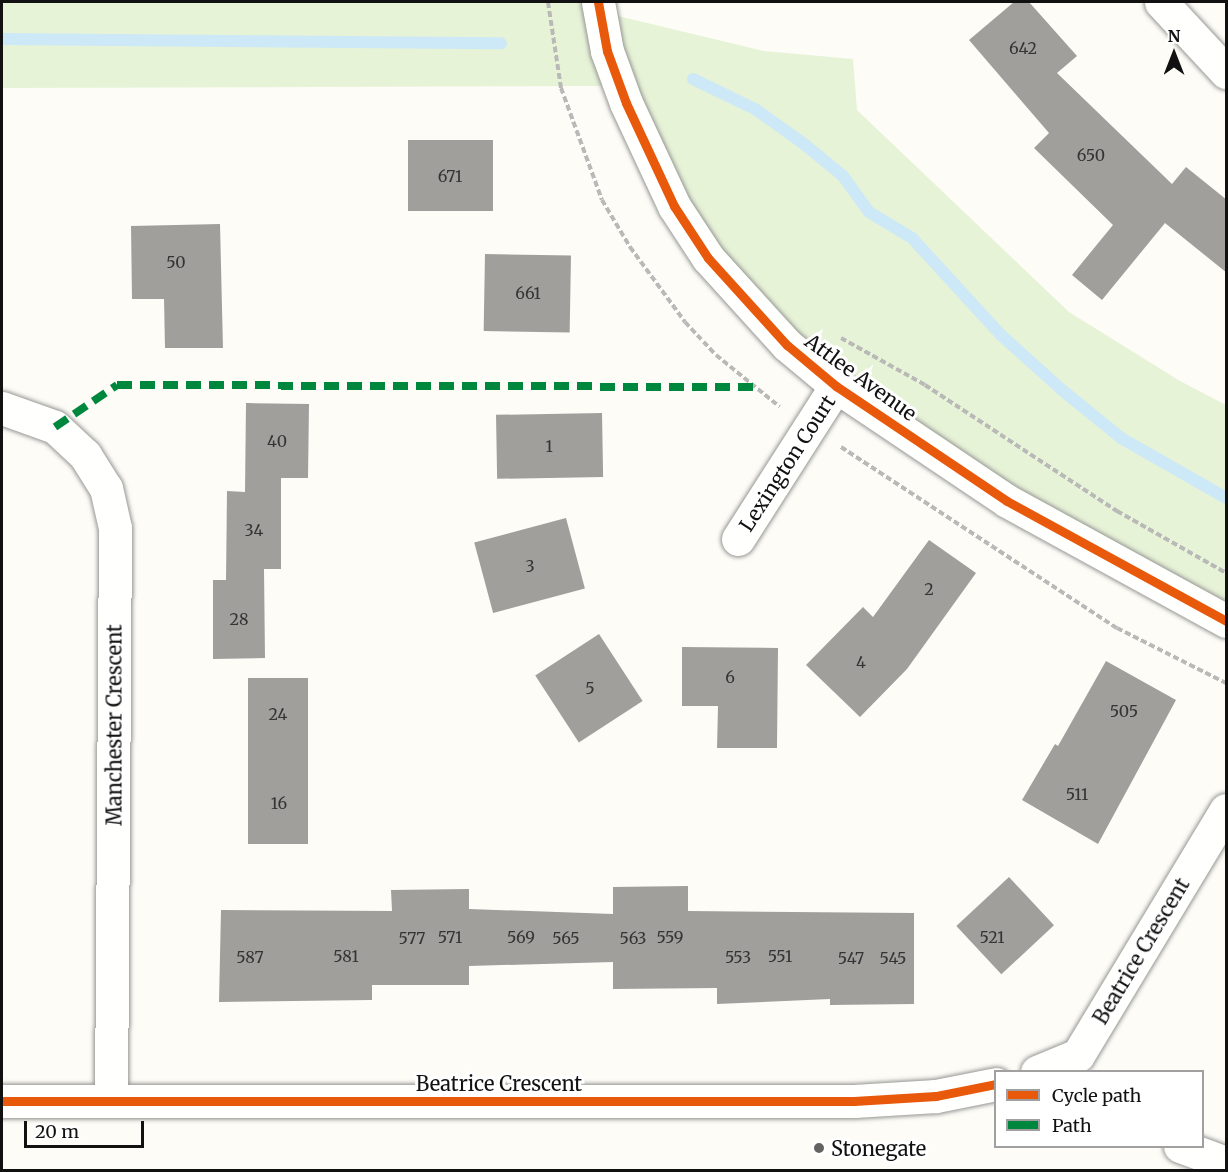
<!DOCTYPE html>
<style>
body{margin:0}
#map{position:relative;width:1228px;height:1172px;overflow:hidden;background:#fdfcf7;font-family:Merriweather,serif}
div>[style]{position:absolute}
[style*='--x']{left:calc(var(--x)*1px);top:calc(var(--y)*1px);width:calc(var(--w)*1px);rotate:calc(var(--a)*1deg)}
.green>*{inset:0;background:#e7f3d7}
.stream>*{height:12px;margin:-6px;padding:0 6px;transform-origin:6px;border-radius:6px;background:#cde8f7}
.building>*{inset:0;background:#a19f9c;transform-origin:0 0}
.path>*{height:4px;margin-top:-2px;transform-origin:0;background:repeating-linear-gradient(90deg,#b9b9b8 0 6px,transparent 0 9px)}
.roads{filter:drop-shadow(0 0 2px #979795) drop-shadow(0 0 2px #979795)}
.minor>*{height:33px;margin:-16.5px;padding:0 16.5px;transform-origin:16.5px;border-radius:16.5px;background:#fffffe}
.quiet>*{height:8px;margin-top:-4px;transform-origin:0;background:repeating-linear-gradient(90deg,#00873e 0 15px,transparent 0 23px)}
.cycleway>*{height:9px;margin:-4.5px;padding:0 4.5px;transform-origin:4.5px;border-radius:4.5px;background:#e8590c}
.dots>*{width:16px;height:16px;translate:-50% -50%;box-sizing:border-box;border:3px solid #fff;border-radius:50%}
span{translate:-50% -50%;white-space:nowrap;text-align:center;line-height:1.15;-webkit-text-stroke:6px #fff;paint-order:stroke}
.number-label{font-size:16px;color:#353434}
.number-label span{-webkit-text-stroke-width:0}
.street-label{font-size:20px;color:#111}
.poi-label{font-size:20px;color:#111}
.left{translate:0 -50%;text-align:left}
.frame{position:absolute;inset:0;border:3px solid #111;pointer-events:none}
.legend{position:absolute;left:994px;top:1070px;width:210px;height:78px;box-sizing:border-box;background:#fff;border:2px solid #a0a0a0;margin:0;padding:8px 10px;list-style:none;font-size:18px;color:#111}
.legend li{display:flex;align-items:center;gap:12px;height:30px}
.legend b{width:30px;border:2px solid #a0a0a0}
.north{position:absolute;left:1144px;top:24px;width:60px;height:60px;-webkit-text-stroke:4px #fff;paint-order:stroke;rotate:0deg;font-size:16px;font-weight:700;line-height:24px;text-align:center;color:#111}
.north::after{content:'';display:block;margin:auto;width:21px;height:27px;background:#111;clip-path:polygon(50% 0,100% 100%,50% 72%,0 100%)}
.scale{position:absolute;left:24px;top:1121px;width:120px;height:27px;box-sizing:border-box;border:3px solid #111;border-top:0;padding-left:8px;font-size:18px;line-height:21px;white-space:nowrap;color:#111;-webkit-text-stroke:4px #fff;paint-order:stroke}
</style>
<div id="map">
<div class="green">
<i style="clip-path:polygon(2px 2px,595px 2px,597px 11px,764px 51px,853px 59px,857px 110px,1069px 312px,1180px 381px,1226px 405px,1226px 624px,784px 345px,615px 86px,2px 88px)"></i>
</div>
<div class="stream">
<i style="--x:2;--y:39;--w:499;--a:0.5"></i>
<i style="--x:693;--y:79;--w:69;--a:25.8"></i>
<i style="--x:755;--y:109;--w:60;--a:35.5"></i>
<i style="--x:804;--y:144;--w:50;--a:39.4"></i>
<i style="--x:843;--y:176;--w:44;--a:54.2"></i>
<i style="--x:869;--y:212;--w:50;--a:31.2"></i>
<i style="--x:912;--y:238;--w:132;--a:47.5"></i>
<i style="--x:1001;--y:335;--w:82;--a:42"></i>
<i style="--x:1062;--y:390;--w:76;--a:39.1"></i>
<i style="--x:1121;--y:438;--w:121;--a:29.7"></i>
</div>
<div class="building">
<i style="clip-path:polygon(1014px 2px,1029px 2px,1077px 56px,1057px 73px,1172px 184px,1186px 167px,1227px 200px,1227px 273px,1165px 223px,1102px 300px,1072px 275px,1113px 225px,1034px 148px,1049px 133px,969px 40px)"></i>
<i style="left:493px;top:140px;width:71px;height:85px;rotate:90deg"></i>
<i style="clip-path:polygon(220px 224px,223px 348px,165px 348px,164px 299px,132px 299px,131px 226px)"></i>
<i style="left:485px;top:254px;width:86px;height:77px;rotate:1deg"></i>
<i style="clip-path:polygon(246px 403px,309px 404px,308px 478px,281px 478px,281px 569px,264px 569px,265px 658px,213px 659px,213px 580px,226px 580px,227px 491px,245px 492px)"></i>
<i style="left:602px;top:413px;width:64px;height:106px;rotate:89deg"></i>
<i style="left:566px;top:518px;width:73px;height:95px;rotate:75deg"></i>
<i style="clip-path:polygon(929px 540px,976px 573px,907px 669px,860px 717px,806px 665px,863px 607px,873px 617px)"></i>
<i style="left:599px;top:634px;width:80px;height:76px;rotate:57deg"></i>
<i style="clip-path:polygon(682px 647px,778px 648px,777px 748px,717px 748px,718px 706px,682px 706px)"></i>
<i style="clip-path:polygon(1106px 661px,1176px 700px,1098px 844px,1022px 800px,1055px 744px,1058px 746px)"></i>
<i style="left:248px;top:678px;width:60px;height:166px"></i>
<i style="left:1009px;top:877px;width:66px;height:72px;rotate:47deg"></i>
<i style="clip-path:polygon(688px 886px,688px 911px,914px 913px,914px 1004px,830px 1005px,830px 999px,717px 1004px,717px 988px,613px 989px,613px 962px,469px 966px,469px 985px,372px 985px,372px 1000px,219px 1002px,221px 910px,392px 911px,391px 890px,469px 889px,469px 909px,613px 914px,613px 887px)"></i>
</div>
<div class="path">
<i style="--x:548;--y:2;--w:87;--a:81.4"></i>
<i style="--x:561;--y:88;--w:119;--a:69.9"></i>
<i style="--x:602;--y:200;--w:55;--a:59.2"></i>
<i style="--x:630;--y:247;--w:93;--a:53.7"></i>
<i style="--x:685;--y:322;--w:45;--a:46.8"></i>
<i style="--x:716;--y:355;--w:82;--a:39.1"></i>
<i style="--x:841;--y:338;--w:96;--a:29.2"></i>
<i style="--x:925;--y:385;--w:230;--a:33.3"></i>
<i style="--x:1117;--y:511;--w:125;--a:29.6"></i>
<i style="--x:841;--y:447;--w:330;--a:33.3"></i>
<i style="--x:1117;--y:628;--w:122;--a:26.8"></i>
</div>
<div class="roads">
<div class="minor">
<i style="--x:598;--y:2;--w:50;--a:79.6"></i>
<i style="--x:607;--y:51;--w:55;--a:69.9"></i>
<i style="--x:626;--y:103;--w:114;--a:65"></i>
<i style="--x:674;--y:206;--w:62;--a:56.8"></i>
<i style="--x:708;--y:258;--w:118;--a:47.8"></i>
<i style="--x:787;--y:345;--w:64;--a:39.9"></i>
<i style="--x:836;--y:386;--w:206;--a:33.9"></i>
<i style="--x:1007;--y:501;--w:250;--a:28.7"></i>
<i style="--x:1161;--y:2;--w:96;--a:47.1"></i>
<i style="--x:2;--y:408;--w:56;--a:19.7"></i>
<i style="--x:55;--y:427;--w:41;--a:43"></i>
<i style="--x:85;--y:455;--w:39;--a:58"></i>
<i style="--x:106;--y:488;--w:41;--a:77.3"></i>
<i style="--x:115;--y:528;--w:572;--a:90.4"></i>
<i style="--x:738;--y:539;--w:182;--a:-57.4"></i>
<i style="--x:1037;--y:1072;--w:44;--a:-22.5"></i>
<i style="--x:1078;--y:1055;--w:286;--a:-58.9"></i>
<i style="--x:2;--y:1101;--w:852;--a:0"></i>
<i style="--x:854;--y:1101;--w:82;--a:-3.5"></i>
<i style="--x:936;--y:1096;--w:61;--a:-11.3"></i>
<i style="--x:1180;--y:1146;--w:49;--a:20.3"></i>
</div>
</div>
<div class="quiet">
<i style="--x:55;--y:427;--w:75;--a:-34.1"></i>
<i style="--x:117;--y:385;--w:636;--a:0.18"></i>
</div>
<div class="cycleway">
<i style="--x:598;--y:2;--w:50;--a:79.6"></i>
<i style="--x:607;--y:51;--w:55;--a:69.9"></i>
<i style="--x:626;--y:103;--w:114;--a:65"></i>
<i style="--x:674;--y:206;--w:62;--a:56.8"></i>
<i style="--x:708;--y:258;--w:118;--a:47.8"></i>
<i style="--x:787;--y:345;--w:64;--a:39.9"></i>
<i style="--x:836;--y:386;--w:206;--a:33.9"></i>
<i style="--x:1007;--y:501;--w:250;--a:28.7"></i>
<i style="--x:2;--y:1101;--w:852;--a:0"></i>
<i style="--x:854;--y:1101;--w:82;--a:-3.5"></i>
<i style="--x:936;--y:1096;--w:61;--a:-11.3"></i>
</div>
<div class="dots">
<i style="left:819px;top:1148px;background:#646362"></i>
</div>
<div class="number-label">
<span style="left:1023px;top:48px">642</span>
<span style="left:1091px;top:155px">650</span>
<span style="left:450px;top:176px">671</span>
<span style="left:176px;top:262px">50</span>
<span style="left:528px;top:293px">661</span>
<span style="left:277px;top:441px">40</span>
<span style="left:549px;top:446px">1</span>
<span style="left:254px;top:530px">34</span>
<span style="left:530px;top:566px">3</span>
<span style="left:929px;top:589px">2</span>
<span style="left:239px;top:619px">28</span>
<span style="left:861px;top:662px">4</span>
<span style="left:730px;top:677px">6</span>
<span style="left:590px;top:688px">5</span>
<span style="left:1124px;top:711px">505</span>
<span style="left:278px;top:714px">24</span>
<span style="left:1077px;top:794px">511</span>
<span style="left:279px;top:803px">16</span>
<span style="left:450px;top:937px">571</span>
<span style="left:521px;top:937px">569</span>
<span style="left:670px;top:937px">559</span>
<span style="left:992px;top:937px">521</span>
<span style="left:412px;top:938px">577</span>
<span style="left:566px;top:938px">565</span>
<span style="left:633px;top:938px">563</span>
<span style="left:346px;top:956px">581</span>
<span style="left:780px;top:956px">551</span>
<span style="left:250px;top:957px">587</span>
<span style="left:738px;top:957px">553</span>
<span style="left:851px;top:958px">547</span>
<span style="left:893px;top:958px">545</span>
</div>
<div class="street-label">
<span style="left:861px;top:377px;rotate:36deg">Attlee Avenue</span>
<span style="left:787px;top:463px;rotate:-57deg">Lexington Court</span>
<span style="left:114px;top:725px;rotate:-90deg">Manchester Crescent</span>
<span style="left:1141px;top:951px;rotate:-59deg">Beatrice Crescent</span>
<span style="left:499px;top:1083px">Beatrice Crescent</span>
</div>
<div class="poi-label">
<span class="left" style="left:831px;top:1148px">Stonegate</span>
</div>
<div class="frame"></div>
<ul class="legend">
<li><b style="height:8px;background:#e8590c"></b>Cycle path</li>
<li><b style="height:8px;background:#00873e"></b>Path</li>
</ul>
<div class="north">N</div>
<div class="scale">20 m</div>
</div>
